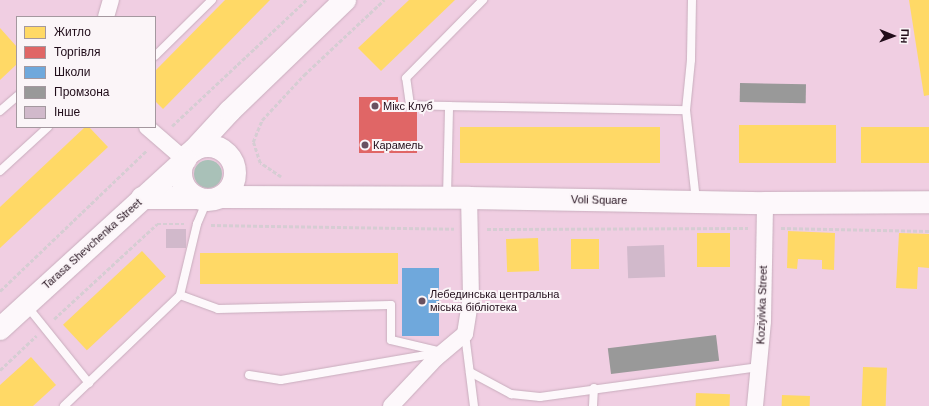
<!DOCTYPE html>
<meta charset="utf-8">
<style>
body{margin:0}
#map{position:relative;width:929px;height:406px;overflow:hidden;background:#f0cee2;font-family:Arial,sans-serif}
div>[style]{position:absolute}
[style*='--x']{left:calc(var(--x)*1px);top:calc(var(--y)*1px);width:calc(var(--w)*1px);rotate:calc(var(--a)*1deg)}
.green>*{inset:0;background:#a9c1b8}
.round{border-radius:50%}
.homes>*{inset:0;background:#ffd966;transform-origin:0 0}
.shops>*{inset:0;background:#e06666}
.schools>*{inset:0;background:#6fa8dc;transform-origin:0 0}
.industry>*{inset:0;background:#999;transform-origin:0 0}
.building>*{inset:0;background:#d1b9cb;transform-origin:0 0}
.path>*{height:2.5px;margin-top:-1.25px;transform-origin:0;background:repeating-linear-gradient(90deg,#d6cdd3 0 4px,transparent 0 6px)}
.roads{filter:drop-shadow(0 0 1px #c8adbd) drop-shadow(0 0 1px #c8adbd)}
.lane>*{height:8px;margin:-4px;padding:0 4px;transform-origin:4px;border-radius:4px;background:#fdf8fb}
.street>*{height:16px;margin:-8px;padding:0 8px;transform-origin:8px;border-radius:8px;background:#fdf8fb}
.secondary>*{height:22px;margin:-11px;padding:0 11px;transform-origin:11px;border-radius:11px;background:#fdf8fb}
.secondary>.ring{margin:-11px;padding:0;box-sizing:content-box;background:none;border:22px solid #fdf8fb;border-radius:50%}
.dots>*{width:11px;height:11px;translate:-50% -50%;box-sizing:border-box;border:2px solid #fbf5f8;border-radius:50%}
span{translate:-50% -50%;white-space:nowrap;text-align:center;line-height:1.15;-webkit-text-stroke:4px #fbf5f8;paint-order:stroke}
.poi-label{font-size:11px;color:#210d1a}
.left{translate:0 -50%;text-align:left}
.street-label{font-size:11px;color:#210d1a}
.legend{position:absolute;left:16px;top:16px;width:140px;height:112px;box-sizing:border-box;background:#fbf5f8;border:1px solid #a4989f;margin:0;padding:5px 7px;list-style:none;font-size:12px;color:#210d1a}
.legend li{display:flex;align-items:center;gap:8px;height:20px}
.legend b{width:20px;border:1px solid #a4989f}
.north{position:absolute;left:873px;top:16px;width:40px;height:40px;-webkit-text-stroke:3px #fbf5f8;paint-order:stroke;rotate:91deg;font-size:11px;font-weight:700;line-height:16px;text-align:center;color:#210d1a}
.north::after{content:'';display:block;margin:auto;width:14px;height:18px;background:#210d1a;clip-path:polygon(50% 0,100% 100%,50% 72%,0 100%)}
</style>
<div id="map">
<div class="green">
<i class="round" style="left:194px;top:160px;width:28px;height:28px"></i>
</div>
<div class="homes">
<i style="clip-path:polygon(225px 0,270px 0,163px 109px,155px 101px,155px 71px)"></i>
<i style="clip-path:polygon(409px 0,455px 0,381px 71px,358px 48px)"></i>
<i style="clip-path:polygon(909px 0,929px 0,929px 95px,924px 96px)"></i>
<i style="clip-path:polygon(0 28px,17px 47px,17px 64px,0 80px)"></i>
<i style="left:836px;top:125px;width:38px;height:97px;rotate:90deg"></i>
<i style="clip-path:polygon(85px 127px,89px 127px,108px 147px,0 248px,0 207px)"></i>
<i style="left:460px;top:127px;width:200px;height:36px"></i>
<i style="left:929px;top:127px;width:36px;height:68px;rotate:90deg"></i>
<i style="clip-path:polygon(788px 231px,835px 233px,834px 270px,822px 269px,822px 260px,798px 259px,797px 269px,787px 268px)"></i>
<i style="left:697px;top:233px;width:33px;height:34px"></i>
<i style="clip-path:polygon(899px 233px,929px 234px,929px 268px,918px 267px,917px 289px,896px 288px)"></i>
<i style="left:538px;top:238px;width:33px;height:32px;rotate:88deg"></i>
<i style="left:571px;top:239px;width:28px;height:30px"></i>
<i style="left:142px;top:251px;width:35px;height:108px;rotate:47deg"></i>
<i style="left:200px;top:253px;width:198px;height:31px"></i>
<i style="clip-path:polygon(31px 357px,56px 385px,33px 406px,0 406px,0 385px)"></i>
<i style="left:863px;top:367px;width:24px;height:39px;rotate:2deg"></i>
<i style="left:696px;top:393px;width:34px;height:13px;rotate:2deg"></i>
<i style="left:782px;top:395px;width:28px;height:11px;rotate:2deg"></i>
</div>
<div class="shops">
<i style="clip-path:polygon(359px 97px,398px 97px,398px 112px,417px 112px,417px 153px,359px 153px)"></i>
</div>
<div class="schools">
<i style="left:402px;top:268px;width:37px;height:68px"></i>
</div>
<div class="industry">
<i style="left:740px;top:83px;width:66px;height:19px;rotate:1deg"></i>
<i style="left:716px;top:335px;width:26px;height:109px;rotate:83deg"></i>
</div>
<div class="building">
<i style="left:166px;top:229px;width:20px;height:19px"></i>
<i style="left:664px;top:245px;width:32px;height:37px;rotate:88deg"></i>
</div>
<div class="path">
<i style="--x:172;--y:126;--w:184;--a:-43.2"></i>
<i style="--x:281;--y:177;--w:25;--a:-146"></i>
<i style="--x:260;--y:163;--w:22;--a:-108"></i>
<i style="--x:253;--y:142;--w:24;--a:-68"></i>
<i style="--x:262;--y:120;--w:62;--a:-47"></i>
<i style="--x:304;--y:75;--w:110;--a:-43.2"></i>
<i style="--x:211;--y:225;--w:243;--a:0.9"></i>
<i style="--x:781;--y:228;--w:148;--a:1.2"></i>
<i style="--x:487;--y:229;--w:261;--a:-0.2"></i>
<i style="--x:0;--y:291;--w:204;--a:-43.8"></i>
<i style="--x:54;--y:319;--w:140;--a:-42.7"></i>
<i style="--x:157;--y:224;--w:27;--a:0"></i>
<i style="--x:0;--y:370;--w:50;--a:-43.4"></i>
</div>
<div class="roads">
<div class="lane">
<i style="--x:692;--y:0;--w:60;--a:91"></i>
<i style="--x:691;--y:60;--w:50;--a:95.7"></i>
<i style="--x:686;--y:110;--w:91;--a:83.7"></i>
<i style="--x:155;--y:56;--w:80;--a:-44.5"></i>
<i style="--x:449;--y:106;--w:237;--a:1"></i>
<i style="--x:0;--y:111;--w:23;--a:-41"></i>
<i style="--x:0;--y:171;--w:65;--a:-42.5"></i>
<i style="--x:447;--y:197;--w:91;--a:-88.7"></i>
<i style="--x:449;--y:106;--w:39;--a:-179"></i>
<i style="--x:410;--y:105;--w:27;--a:-98"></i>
<i style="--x:406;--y:78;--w:110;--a:-45.4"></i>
<i style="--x:180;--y:295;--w:40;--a:20.2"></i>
<i style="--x:218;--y:309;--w:173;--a:-1.3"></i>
<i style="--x:391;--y:305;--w:35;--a:90"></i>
<i style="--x:391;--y:340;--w:52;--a:13.2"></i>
<i style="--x:27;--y:306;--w:99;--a:51.2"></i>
<i style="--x:465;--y:334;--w:73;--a:82.9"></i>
<i style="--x:470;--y:372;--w:47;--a:28.2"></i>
<i style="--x:511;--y:394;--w:29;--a:6"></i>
<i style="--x:540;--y:397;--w:221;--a:-7.8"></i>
<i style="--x:249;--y:375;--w:32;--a:9"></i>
<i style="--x:281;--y:380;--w:159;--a:-9.8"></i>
<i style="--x:64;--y:406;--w:161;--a:-43.7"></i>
<i style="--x:180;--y:295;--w:73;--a:-76.5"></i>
<i style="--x:197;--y:224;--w:26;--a:-67"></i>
<i style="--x:593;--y:406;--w:18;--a:-87"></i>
</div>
<div class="street">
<i style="--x:106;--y:17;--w:18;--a:-74"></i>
<i style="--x:147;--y:127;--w:50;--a:41"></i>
<i style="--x:391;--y:406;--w:66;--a:-46.8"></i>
<i style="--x:436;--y:358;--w:38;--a:-40"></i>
<i style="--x:465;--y:334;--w:36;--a:-81"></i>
<i style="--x:471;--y:298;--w:100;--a:-91.1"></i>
<i style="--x:755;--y:406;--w:85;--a:-84.6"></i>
<i style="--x:763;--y:321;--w:118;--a:-89"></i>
</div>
<div class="secondary">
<i class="ring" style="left:181px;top:146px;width:32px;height:32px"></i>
<i style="--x:194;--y:150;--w:53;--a:-47.3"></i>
<i style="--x:230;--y:111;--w:160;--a:-44"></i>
<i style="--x:222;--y:197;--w:247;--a:0.2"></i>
<i style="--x:469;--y:198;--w:296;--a:1"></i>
<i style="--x:765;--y:203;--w:164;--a:-0.3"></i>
<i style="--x:142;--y:198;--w:55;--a:0"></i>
<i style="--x:0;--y:329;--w:251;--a:-42.4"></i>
</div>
</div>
<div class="dots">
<i style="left:375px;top:106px;background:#695160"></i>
<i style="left:365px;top:145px;background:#695160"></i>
<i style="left:422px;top:301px;background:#695160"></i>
</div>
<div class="poi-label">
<span class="left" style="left:383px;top:106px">Мікс Клуб</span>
<span class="left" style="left:373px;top:145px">Карамель</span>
<span class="left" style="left:430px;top:301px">Лебединська центральна<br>міська бібліотека</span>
</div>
<div class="street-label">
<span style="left:599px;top:200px;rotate:1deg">Voli Square</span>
<span style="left:92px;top:244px;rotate:-42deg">Tarasa Shevchenka Street</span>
<span style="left:762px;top:305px;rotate:-88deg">Koziyivka Street</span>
</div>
<ul class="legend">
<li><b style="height:11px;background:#ffd966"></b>Житло</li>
<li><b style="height:11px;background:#e06666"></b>Торгівля</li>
<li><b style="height:11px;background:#6fa8dc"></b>Школи</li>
<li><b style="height:11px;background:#999"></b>Промзона</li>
<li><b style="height:11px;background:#d1b9cb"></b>Інше</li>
</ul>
<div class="north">Пн</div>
</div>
